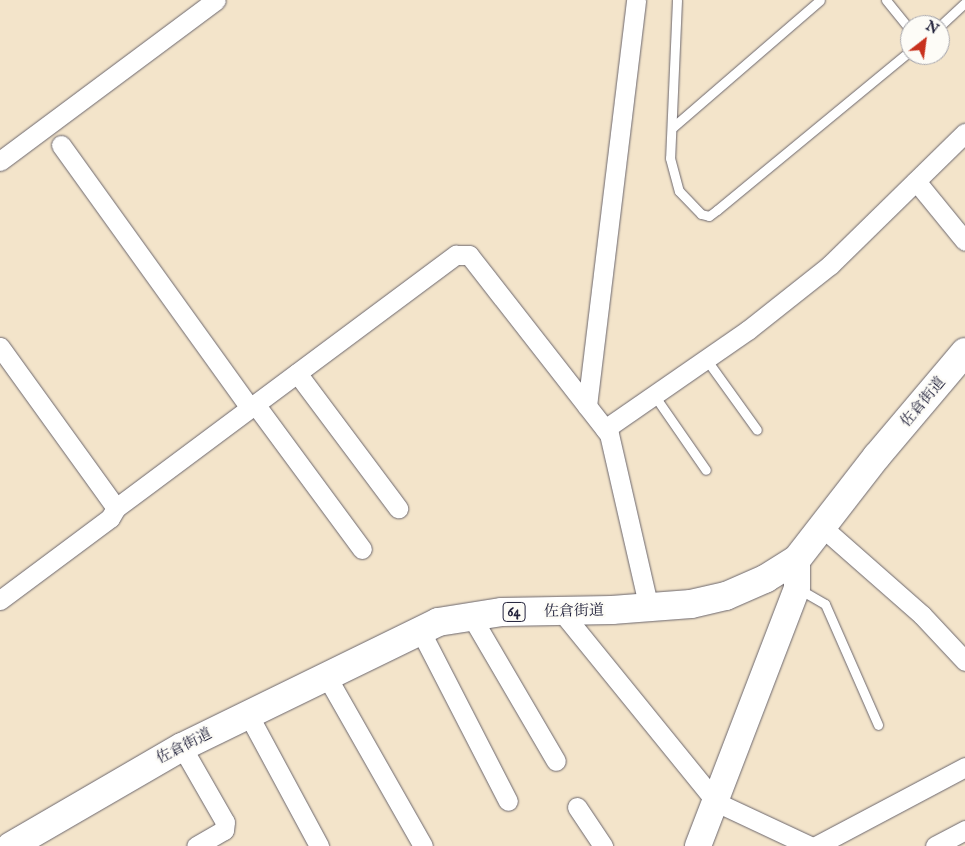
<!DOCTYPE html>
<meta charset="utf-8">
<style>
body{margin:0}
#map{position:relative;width:965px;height:846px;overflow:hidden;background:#f3e4ca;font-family:"IM FELL English","Noto Serif JP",serif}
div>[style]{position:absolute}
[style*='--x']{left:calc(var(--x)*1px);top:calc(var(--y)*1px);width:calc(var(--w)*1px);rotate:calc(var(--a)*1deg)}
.roads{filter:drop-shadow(0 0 1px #6b666d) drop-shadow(0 0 1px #6b666d)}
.lane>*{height:9px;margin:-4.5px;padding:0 4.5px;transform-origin:4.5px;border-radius:4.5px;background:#fff}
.street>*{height:19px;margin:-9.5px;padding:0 9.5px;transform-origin:9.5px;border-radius:9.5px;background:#fff}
.secondary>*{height:26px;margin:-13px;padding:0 13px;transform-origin:13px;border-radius:13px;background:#fff}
.primary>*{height:28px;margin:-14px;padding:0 14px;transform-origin:14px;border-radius:14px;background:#fff}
span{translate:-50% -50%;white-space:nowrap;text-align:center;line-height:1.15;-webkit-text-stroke:4.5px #fdfcf7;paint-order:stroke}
.shield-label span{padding:1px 4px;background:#fdfcf7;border:1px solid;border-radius:4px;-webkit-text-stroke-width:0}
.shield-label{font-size:14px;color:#22223b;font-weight:700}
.street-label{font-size:15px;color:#22223b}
.north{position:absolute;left:900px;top:15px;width:50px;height:50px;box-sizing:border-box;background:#fdfcf7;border:1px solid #a5a5ac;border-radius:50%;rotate:30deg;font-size:14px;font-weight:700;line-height:20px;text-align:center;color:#22223b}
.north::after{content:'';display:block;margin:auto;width:18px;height:22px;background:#c8321e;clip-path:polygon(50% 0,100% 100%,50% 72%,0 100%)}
</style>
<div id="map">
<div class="roads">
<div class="lane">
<i style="--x:677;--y:0;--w:158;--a:92.5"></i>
<i style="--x:670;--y:158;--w:34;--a:75"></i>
<i style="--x:679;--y:191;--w:32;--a:46"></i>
<i style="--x:701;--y:214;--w:8;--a:14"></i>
<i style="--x:709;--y:216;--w:10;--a:-37"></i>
<i style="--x:717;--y:210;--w:250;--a:-39.5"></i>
<i style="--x:886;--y:0;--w:38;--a:51"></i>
<i style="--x:940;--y:26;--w:34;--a:-43"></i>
<i style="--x:673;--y:127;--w:194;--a:-40.8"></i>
<i style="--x:706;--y:359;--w:87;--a:54.3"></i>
<i style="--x:654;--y:395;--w:91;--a:55.3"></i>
<i style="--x:799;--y:589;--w:30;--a:30"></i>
<i style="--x:825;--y:604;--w:132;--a:66.3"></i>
</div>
<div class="street">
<i style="--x:61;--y:145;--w:324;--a:54.3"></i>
<i style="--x:0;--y:161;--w:269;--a:-36.7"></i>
<i style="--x:916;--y:181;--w:77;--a:50.8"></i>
<i style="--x:0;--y:347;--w:198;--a:54.2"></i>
<i style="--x:116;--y:508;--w:424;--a:-36.7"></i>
<i style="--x:456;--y:255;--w:13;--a:0"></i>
<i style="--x:469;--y:255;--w:227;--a:52"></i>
<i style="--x:609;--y:434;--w:179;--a:77.1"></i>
<i style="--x:297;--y:373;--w:169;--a:53.2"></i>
<i style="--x:255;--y:404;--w:180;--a:53.6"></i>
<i style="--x:587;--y:406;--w:409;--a:-83.1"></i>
<i style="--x:605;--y:429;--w:174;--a:-34.7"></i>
<i style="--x:748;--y:330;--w:105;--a:-38.4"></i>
<i style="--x:830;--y:265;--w:189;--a:-44.4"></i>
<i style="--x:822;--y:527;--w:133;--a:41.3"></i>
<i style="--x:922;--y:615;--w:63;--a:46.9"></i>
<i style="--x:0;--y:600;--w:137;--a:-36.7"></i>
<i style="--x:110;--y:518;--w:12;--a:-59"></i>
<i style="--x:561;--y:611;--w:246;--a:50.9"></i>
<i style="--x:716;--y:802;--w:104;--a:25.1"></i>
<i style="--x:470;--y:614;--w:170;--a:59.7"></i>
<i style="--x:420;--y:630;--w:192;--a:62.8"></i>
<i style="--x:327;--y:677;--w:194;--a:60.4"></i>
<i style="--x:248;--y:714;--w:150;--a:61.7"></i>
<i style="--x:182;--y:747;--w:86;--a:60.2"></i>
<i style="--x:225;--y:822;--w:8;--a:97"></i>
<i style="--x:224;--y:830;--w:32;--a:150"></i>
<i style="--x:577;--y:807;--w:47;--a:56.3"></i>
<i style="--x:816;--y:846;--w:169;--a:-27.9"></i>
<i style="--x:935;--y:846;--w:34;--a:-28"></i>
</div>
<div class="secondary">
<i style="--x:698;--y:846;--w:276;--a:-69"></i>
<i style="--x:797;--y:588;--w:29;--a:-90"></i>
</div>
<div class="primary">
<i style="--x:11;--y:846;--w:198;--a:-30.1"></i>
<i style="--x:182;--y:747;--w:285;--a:-26"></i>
<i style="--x:438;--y:622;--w:65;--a:-8.9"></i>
<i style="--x:502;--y:612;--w:110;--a:-1"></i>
<i style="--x:612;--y:610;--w:79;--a:-4.3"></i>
<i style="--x:691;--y:604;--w:36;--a:-13"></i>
<i style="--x:726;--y:596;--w:43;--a:-23.6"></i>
<i style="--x:765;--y:579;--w:38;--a:-32"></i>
<i style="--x:797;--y:559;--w:130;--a:-52.2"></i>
<i style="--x:877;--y:456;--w:136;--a:-49.8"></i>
</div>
</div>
<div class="shield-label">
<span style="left:514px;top:612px">64</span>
</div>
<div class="street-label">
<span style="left:923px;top:402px;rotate:-50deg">佐倉街道</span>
<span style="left:574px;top:611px;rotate:-1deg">佐倉街道</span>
<span style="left:184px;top:746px;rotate:-27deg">佐倉街道</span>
</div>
<div class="north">N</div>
</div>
